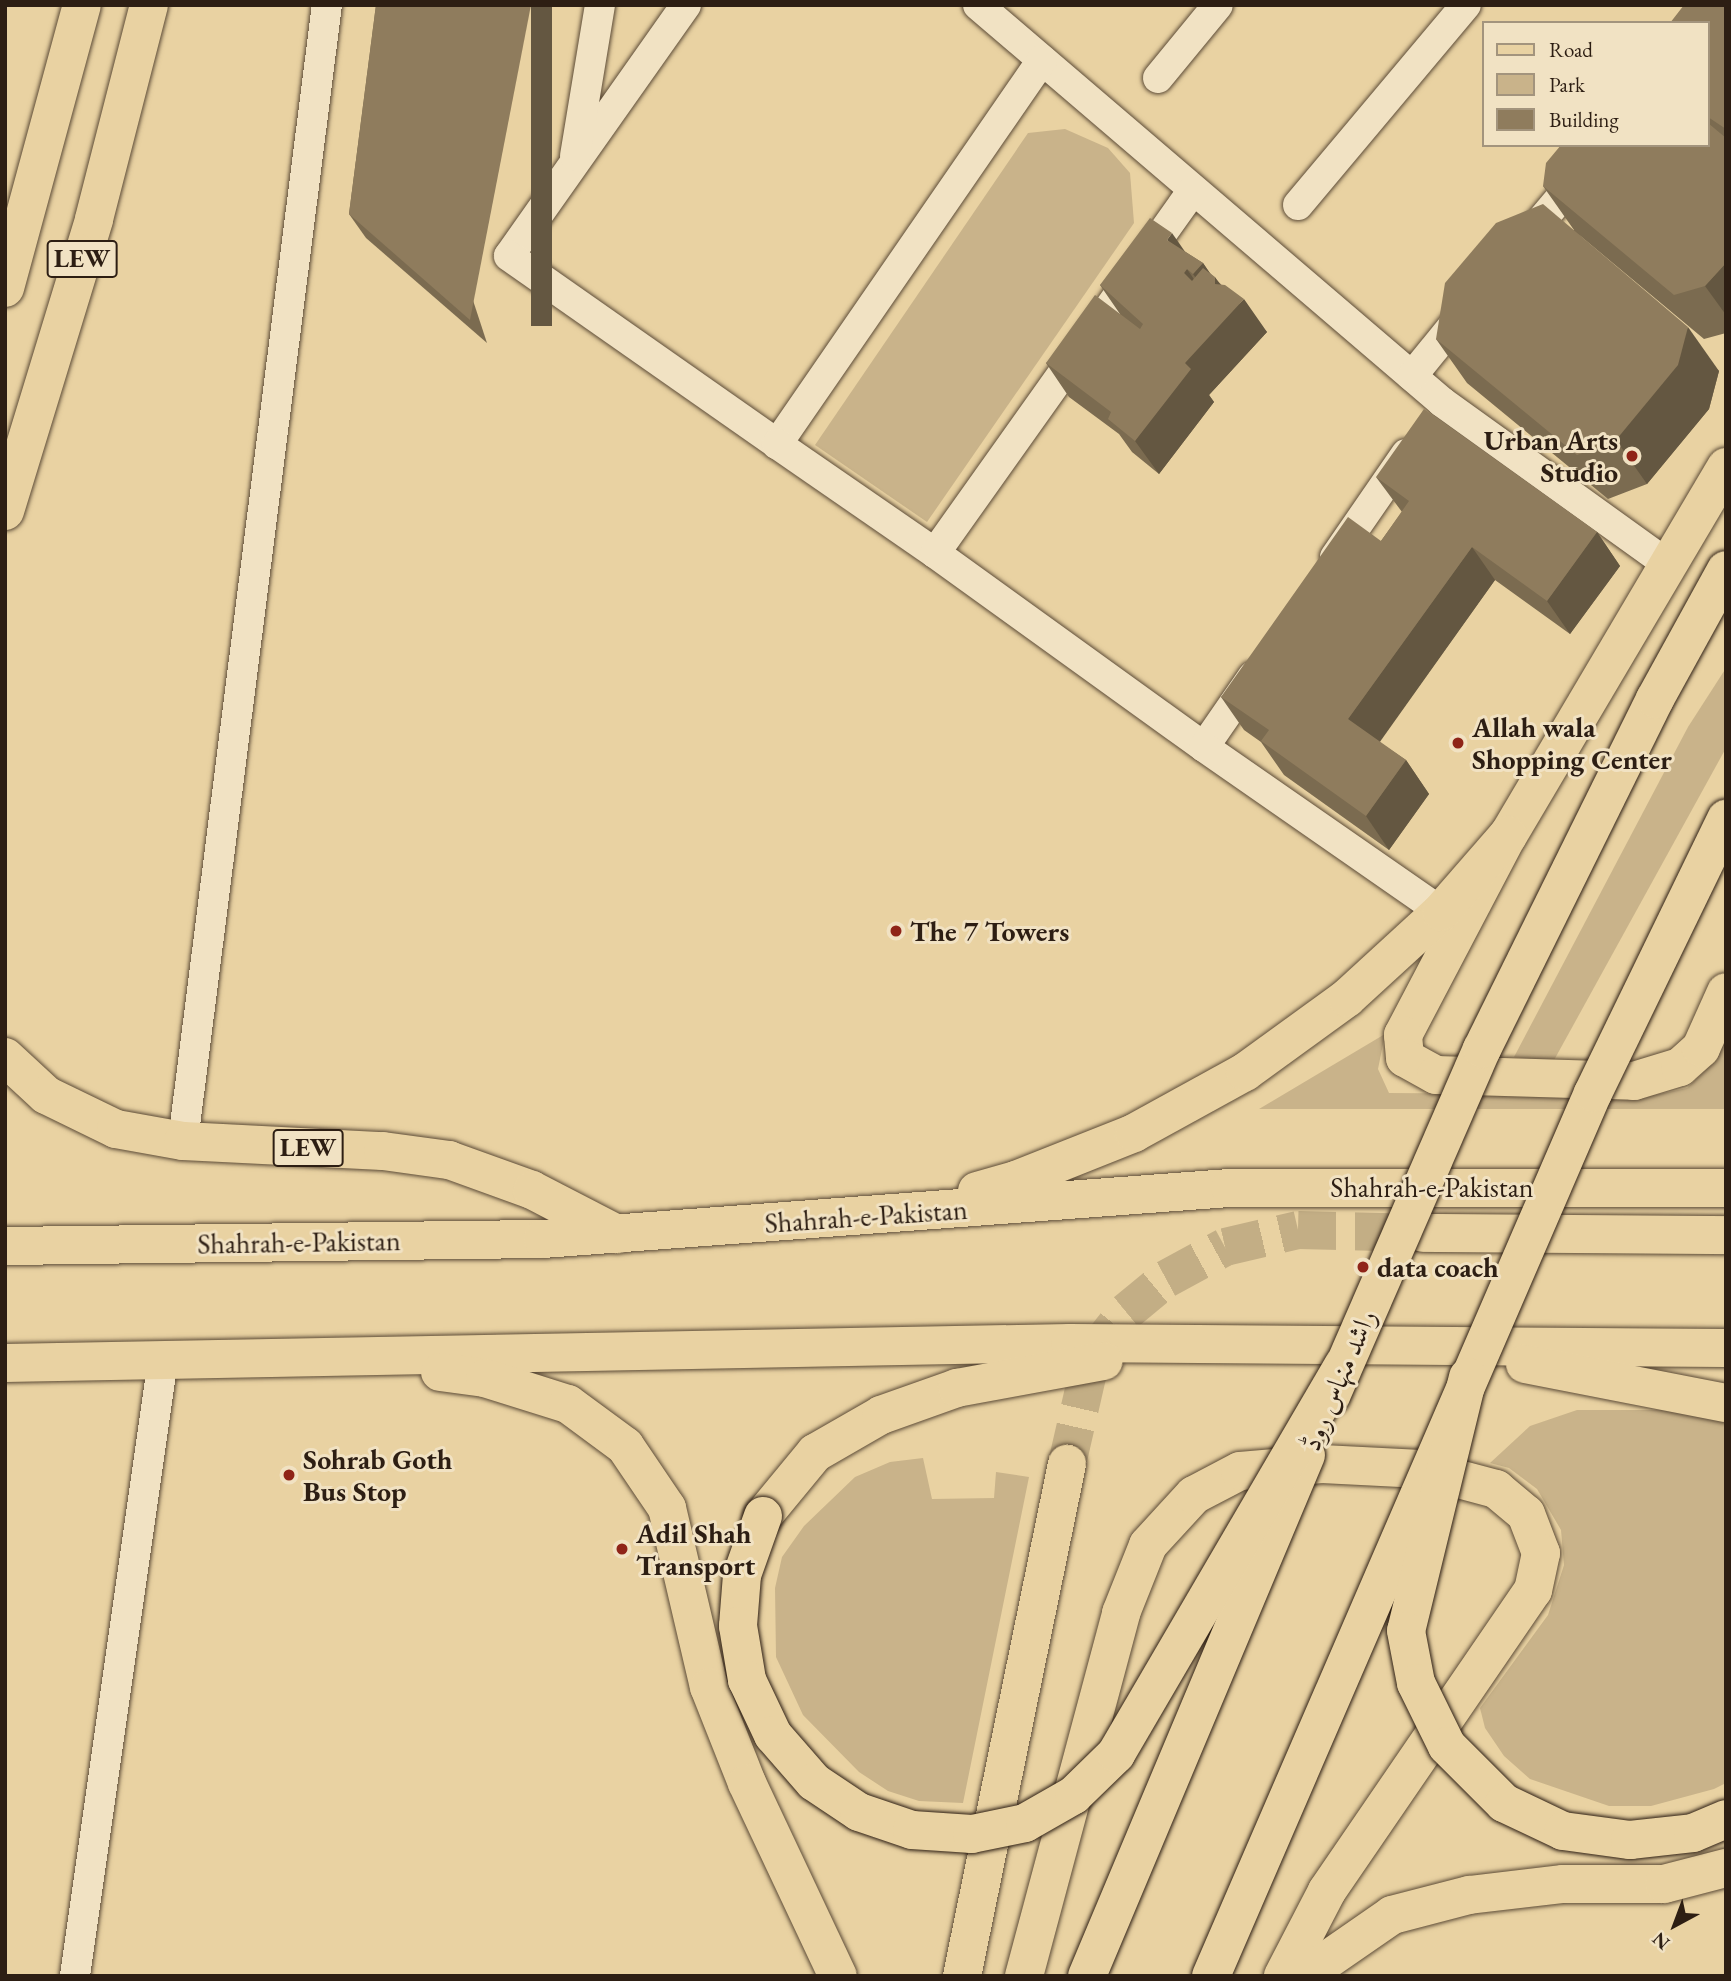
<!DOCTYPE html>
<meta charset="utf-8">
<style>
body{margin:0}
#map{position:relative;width:1731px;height:1981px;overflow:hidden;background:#e9d2a2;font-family:"EB Garamond",Amiri,serif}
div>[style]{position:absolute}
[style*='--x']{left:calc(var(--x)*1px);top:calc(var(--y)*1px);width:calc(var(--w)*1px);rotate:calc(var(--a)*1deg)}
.green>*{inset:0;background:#c9b38a}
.highway-tunnel>*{height:38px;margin-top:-19px;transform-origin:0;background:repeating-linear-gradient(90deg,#c3ae85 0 38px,transparent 0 57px)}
.roads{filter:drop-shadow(0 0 2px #5c4b37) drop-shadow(0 0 2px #5c4b37)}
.street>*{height:30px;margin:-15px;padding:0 15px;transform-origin:15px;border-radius:15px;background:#f1e2c3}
.primary>*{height:38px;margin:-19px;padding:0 19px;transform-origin:19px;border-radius:19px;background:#e9d2a2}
.highway>*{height:38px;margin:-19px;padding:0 19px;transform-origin:19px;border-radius:19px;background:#e9d2a2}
.bridges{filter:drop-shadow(0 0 2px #2d1e13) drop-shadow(0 0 2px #2d1e13)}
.primary-bridge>*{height:38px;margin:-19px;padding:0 19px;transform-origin:19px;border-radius:19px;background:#e9d2a2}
.highway-bridge>*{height:38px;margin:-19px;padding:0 19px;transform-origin:19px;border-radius:19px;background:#e9d2a2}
.wall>*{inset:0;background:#7b6b50}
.shaded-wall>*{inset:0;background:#645741;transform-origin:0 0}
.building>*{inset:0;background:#8f7c5d}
.dots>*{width:19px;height:19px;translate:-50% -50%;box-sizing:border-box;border:4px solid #f1e2c3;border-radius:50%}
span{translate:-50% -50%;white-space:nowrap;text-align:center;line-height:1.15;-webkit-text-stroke:6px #f1e2c3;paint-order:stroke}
.shield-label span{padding:2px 5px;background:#f1e2c3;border:2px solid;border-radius:5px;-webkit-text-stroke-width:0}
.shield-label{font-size:26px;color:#2d1e13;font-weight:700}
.poi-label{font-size:28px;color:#2d1e13;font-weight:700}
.right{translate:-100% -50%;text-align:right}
.left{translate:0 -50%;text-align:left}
.street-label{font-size:28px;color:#2d1e13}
.frame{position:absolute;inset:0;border:7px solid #2d1e13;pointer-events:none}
.legend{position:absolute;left:1482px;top:21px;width:228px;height:126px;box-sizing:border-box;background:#f1e2c3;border:2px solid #a3947d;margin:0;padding:9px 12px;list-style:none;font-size:21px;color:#2d1e13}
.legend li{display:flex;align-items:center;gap:14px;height:35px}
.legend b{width:35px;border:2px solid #a3947d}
.north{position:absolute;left:1640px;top:1890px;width:70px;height:70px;-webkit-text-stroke:5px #f1e2c3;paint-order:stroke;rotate:221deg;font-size:19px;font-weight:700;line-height:28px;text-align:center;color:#2d1e13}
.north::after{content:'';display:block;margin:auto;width:24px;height:32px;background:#2d1e13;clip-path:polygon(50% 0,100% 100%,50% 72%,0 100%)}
</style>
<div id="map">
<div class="green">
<i style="clip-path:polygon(1065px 129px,1108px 148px,1130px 173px,1134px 223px,927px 522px,815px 445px,1028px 133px)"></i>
<i style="clip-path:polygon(1726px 668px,1726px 748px,1553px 1062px,1514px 1057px,1688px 727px)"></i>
<i style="clip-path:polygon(1385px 1034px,1378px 1069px,1389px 1093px,1655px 1095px,1687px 1088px,1712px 1064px,1726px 1040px,1726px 1109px,1259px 1109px)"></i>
<i style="clip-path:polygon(1577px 1410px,1675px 1410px,1726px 1418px,1726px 1783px,1714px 1789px,1651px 1806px,1609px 1806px,1530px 1779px,1504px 1756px,1485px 1728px,1480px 1708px,1548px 1615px,1564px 1565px,1561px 1530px,1537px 1489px,1509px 1468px,1490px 1463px,1530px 1426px)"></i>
<i style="clip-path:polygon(923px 1458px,932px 1499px,994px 1498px,996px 1472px,1029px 1477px,963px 1803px,919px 1801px,888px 1791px,859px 1772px,803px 1715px,776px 1657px,775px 1588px,782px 1557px,804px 1526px,855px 1477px,890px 1462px)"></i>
</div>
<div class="highway-tunnel">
<i style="--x:1067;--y:1464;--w:112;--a:-77.1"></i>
<i style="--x:1092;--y:1355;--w:55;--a:-51.7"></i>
<i style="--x:1126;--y:1312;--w:52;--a:-39.5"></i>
<i style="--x:1166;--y:1279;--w:67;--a:-28.5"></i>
<i style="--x:1225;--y:1247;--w:75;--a:-13.1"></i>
<i style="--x:1298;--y:1230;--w:125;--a:1.4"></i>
</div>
<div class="roads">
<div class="street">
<i style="--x:686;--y:5;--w:307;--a:125.2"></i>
<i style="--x:509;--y:256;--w:327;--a:35"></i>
<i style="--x:978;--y:5;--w:611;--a:40.55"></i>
<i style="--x:1442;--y:402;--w:279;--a:35.7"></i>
<i style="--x:1042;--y:60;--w:467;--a:124.6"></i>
<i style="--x:777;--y:444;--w:192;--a:34.6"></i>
<i style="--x:935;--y:553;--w:445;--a:-54.6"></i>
<i style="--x:1158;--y:78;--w:94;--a:-50.6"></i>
<i style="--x:575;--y:156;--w:153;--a:-80.6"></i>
<i style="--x:1298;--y:205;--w:261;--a:-50"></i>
<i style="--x:1524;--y:241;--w:126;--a:-49.8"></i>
<i style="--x:1412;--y:376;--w:84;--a:-50.8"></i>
<i style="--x:935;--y:553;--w:332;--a:35.8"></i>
<i style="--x:1204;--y:747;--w:86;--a:-55.4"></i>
<i style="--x:1335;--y:557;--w:125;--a:-55.4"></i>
<i style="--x:1204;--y:747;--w:289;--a:34.8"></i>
<i style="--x:183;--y:1141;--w:1145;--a:-82.78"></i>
<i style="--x:75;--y:1976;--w:623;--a:-81.88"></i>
</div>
<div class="primary">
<i style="--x:1726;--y:467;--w:428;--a:120.6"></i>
<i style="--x:1508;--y:835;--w:226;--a:117.7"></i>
<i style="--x:1403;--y:1035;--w:23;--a:85"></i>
<i style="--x:1405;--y:1058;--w:35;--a:29"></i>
<i style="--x:1436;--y:1075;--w:198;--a:1.7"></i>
<i style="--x:1634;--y:1081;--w:48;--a:-16.9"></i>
<i style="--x:1680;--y:1067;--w:28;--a:-42"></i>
<i style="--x:1701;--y:1048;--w:61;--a:-65.9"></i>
<i style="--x:1024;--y:1976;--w:376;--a:-75"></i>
<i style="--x:1121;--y:1613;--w:73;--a:-68.3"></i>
<i style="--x:1148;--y:1545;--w:68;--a:-47.4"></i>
<i style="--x:1194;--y:1495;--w:52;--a:-27.6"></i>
<i style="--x:1240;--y:1471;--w:82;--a:-4.9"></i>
<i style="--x:1322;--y:1464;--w:99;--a:2.9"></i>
<i style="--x:1421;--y:1469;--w:78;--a:14.9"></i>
<i style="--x:1496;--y:1489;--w:39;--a:40"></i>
<i style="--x:1526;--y:1514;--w:42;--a:69"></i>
<i style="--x:1541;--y:1553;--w:38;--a:102"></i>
<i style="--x:1533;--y:1590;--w:365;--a:124.4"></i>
<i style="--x:1327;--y:1891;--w:96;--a:117.4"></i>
</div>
<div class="highway">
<i style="--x:5;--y:288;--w:293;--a:-74.8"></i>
<i style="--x:5;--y:511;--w:305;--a:-73"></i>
<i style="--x:94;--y:219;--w:221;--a:-75.6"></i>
<i style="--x:5;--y:1057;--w:56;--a:42.8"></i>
<i style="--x:46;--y:1095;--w:78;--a:25.9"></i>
<i style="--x:116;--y:1129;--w:68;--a:10.2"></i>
<i style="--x:183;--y:1141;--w:200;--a:2.9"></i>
<i style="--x:383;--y:1151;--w:67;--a:7.8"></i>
<i style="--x:449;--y:1160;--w:88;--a:19.9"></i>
<i style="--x:532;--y:1190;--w:96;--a:27.4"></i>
<i style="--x:977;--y:1191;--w:41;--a:-15.8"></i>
<i style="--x:1016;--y:1180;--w:127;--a:-21.7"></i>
<i style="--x:1134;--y:1133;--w:127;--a:-28.8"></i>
<i style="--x:1245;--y:1072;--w:126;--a:-36"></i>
<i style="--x:1347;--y:998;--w:127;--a:-42.5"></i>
<i style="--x:1441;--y:912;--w:102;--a:-49"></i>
<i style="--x:1423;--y:1233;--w:303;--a:0.4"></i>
<i style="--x:5;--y:1246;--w:538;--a:-0.75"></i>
<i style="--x:543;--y:1239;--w:689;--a:-4.25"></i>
<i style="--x:1230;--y:1188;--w:496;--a:0"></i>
<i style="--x:5;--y:1363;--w:1065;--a:-1.08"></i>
<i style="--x:1070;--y:1343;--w:656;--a:0.44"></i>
<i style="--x:1525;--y:1364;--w:205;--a:11"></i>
<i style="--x:440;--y:1372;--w:45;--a:7.6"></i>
<i style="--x:485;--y:1378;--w:87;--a:17.4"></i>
<i style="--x:568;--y:1404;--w:71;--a:36.4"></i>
<i style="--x:625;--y:1446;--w:75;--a:55.9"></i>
<i style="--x:667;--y:1508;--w:184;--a:76.8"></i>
<i style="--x:709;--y:1687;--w:103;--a:68.4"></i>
<i style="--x:747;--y:1783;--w:213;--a:64.8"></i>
<i style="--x:763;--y:1516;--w:82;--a:-50.5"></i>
<i style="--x:815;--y:1453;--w:76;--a:-29.9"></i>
<i style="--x:881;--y:1415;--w:81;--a:-19.6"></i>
<i style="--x:957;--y:1388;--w:149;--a:-10.4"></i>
<i style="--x:962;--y:1976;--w:523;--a:-78.41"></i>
<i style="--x:1304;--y:1976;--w:107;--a:-34.7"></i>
<i style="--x:1392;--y:1915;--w:80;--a:-14.6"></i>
<i style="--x:1469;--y:1895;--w:95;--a:-6.7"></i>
<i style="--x:1563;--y:1884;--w:101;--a:0"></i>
<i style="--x:1664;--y:1884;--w:64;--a:-14.5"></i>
</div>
</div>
<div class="bridges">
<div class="primary-bridge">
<i style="--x:1331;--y:1396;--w:378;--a:-66.5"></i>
<i style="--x:1482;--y:1049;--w:390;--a:-63.7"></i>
<i style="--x:1655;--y:699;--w:147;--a:-61.2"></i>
<i style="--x:1087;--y:1976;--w:565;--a:-67.2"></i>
<i style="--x:1211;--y:1976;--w:962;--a:-66.61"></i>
<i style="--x:1593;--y:1093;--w:305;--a:-64.1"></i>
</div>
<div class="highway-bridge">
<i style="--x:1468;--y:1377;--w:261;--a:103.7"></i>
<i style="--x:1406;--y:1631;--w:53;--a:79.1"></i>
<i style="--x:1416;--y:1683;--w:70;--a:63.8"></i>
<i style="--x:1447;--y:1746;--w:81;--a:45"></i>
<i style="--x:1504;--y:1803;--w:65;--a:25.4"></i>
<i style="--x:1563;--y:1831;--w:68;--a:7.7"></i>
<i style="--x:1630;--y:1840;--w:63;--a:-6.3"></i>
<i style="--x:1693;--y:1833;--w:36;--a:-23"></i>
<i style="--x:763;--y:1516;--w:63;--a:109.6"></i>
<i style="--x:742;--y:1575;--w:51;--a:94.5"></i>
<i style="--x:738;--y:1626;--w:55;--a:80.5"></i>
<i style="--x:747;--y:1680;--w:61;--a:64.7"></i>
<i style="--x:773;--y:1735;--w:62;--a:48.9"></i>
<i style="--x:814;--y:1782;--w:54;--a:33.7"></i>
<i style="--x:859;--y:1812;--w:56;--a:18.8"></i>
<i style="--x:912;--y:1830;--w:60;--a:3.8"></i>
<i style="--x:972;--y:1834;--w:54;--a:-11.7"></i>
<i style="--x:1025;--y:1823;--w:56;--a:-29.7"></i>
<i style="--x:1074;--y:1795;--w:59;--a:-44.3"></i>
<i style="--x:1116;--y:1754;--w:450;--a:-59.7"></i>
</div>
</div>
<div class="wall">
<i style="clip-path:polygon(376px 5px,487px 343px,366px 238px,349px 214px)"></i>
<i style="clip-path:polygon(1726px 5px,1726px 333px,1704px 339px,1578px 234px,1719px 371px,1709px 409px,1647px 484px,1608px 499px,1467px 383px,1436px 339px,1574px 230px,1543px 186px,1708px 145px,1708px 23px)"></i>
<i style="clip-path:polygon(1184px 251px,1203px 263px,1210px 273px,1267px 332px,1209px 395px,1214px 402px,1159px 474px,1132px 452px,1119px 434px,1069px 397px,1046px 363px,1120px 314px,1100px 285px)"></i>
<i style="clip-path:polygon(1376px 477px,1597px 532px,1620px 566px,1570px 634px,1495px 580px,1379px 742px,1406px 760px,1429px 794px,1389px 850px,1284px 775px,1261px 742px,1244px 730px,1221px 697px,1381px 541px,1402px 512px)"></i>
</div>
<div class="shaded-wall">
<i style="left:531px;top:5px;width:21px;height:321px"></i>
<i style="clip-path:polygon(1172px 233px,1195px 266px,1167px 240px)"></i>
<i style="clip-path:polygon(1203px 263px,1215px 281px,1215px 277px,1236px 307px,1244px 299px,1267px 332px,1209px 395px,1214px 402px,1159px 474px,1135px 441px,1185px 363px,1217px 307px,1193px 274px)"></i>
<i style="clip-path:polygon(1726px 263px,1726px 315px,1705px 286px)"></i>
<i style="clip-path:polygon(1187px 269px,1210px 303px,1184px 273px)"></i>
<i style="clip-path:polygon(1688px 327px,1719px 371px,1709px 409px,1647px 484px,1616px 440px)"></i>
<i style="clip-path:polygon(1597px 532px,1620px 566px,1570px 634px,1547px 601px)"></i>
<i style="clip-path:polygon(1472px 547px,1495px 580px,1372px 753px,1348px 719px)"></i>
<i style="clip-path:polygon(1406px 760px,1429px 794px,1389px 850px,1366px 816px)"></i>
</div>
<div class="building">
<i style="clip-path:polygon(376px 5px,531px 5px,470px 320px,349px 214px)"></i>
<i style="clip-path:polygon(1684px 5px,1726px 5px,1726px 129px,1708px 117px,1708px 23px,1670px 23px)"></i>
<i style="clip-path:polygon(1708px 123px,1726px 138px,1726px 263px,1705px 286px,1674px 295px,1543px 186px,1546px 163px,1561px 145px,1708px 145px)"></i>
<i style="clip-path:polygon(1543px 204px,1688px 327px,1678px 365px,1616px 440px,1577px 455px,1436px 339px,1445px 283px,1496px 223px)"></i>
<i style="clip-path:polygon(1150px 218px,1172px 233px,1167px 240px,1203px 263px,1193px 274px,1187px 269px,1184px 273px,1192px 281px,1203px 268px,1215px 277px,1215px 284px,1225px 285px,1244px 299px,1185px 363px,1191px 369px,1135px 441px,1108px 419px,1111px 412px,1046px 363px,1095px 295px,1140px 329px,1143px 324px,1100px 285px)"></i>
<i style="clip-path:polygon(1424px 409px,1597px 532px,1547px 601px,1472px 547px,1348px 719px,1406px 760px,1366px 816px,1261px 741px,1269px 730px,1221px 697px,1348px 517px,1381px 541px,1409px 501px,1376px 477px)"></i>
</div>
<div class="dots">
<i style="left:1632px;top:456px;background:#8f2418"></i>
<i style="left:1458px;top:743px;background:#8f2418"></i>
<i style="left:896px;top:931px;background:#8f2418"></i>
<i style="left:1363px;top:1267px;background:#8f2418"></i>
<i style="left:289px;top:1475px;background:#8f2418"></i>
<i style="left:622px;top:1549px;background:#8f2418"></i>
</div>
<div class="shield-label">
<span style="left:82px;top:259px">LEW</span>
<span style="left:308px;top:1148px">LEW</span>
</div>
<div class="poi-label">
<span class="right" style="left:1618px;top:456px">Urban Arts<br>Studio</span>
<span class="left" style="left:1472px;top:743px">Allah wala<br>Shopping Center</span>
<span class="left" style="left:910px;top:931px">The 7 Towers</span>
<span class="left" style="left:1377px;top:1267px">data coach</span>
<span class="left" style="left:303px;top:1475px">Sohrab Goth<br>Bus Stop</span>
<span class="left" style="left:636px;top:1549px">Adil Shah<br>Transport</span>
</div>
<div class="street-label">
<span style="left:1432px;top:1187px">Shahrah-e-Pakistan</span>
<span style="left:866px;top:1216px;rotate:-4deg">Shahrah-e-Pakistan</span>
<span style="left:299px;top:1242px;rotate:-1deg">Shahrah-e-Pakistan</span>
<span style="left:1338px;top:1380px;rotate:-67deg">راشد منہاس روڈ</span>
</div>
<div class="frame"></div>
<ul class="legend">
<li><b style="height:9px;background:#e9d2a2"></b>Road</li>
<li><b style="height:19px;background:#c9b38a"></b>Park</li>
<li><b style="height:19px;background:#8f7c5d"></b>Building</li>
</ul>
<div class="north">N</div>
</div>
